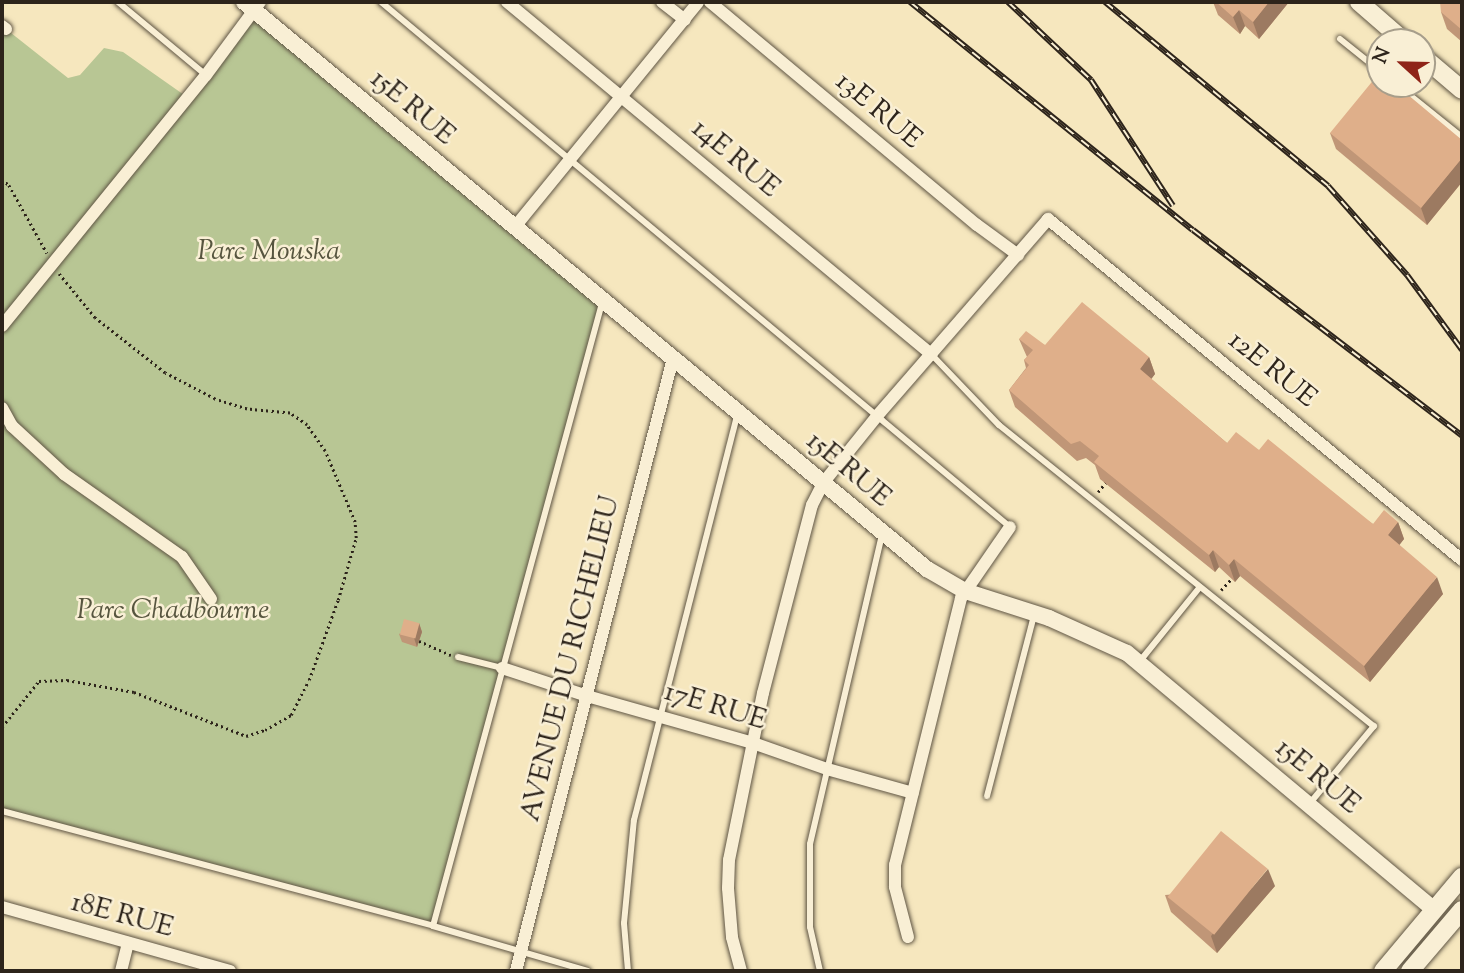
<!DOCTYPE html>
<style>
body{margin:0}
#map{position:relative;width:1464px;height:973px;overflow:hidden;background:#f6e7be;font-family:"Sorts Mill Goudy",serif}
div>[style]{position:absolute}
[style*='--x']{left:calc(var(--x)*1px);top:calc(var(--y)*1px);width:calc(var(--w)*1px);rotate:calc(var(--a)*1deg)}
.green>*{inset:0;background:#b8c694}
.path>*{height:2.5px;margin-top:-1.25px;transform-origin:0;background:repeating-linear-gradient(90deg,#2d241b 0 2px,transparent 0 5.5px)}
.roads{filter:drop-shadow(0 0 2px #5f5544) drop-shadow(0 0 2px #5f5544)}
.service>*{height:6px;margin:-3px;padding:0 3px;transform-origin:3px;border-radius:3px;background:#f9efd5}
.minor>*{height:12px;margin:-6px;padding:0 6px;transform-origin:6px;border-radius:6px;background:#f9efd5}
.tertiary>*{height:16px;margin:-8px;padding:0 8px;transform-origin:8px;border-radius:8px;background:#f9efd5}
.secondary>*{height:18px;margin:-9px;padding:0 9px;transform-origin:9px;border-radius:9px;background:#f9efd5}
.rail>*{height:6px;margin-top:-3px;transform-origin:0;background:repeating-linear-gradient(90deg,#f9efd5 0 10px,#2d241b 0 20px);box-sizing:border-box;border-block:2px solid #2d241b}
.wall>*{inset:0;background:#c09677}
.shaded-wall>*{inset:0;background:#9c7a61}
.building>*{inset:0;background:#dfaf8a;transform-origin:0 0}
span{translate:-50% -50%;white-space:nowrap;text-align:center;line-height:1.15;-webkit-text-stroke:5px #f9efd5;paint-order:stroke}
.street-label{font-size:28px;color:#2d241b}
.park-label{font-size:28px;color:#57553f;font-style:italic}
.frame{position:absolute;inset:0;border:4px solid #2d241b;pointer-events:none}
.north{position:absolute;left:1366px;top:28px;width:70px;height:70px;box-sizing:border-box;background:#f9efd5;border:2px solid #a79e8b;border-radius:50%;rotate:292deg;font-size:19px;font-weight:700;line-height:28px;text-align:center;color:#2d241b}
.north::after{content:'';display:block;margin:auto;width:24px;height:32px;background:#8f2418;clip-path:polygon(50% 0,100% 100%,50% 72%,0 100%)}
</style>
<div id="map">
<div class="green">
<i style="clip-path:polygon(253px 10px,602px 301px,433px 926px,2px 811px,2px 34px,6px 29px,68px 78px,80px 75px,104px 48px,123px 52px,187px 97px)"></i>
</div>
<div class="path">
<i style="--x:2;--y:179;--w:9;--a:41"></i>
<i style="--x:9;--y:185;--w:78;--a:60.8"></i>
<i style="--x:1098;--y:492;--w:14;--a:-51"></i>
<i style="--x:1221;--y:590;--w:18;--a:-47"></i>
<i style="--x:419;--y:641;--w:35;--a:24"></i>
<i style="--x:2;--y:727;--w:59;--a:-51.2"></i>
<i style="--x:39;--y:681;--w:28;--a:-2"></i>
<i style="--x:67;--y:680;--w:68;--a:10.2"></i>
<i style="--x:134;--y:692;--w:120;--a:21.4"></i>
<i style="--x:246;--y:736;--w:20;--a:-18"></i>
<i style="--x:265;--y:730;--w:30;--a:-30"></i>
<i style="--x:291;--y:715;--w:39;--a:-63"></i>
<i style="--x:309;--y:680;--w:85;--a:-70.1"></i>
<i style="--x:338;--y:600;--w:65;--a:-73.8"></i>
<i style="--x:356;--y:538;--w:16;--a:-94"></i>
<i style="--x:355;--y:522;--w:77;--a:-112.9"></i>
<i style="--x:325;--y:451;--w:32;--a:-125"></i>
<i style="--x:307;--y:425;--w:21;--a:-145"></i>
<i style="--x:290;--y:413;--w:43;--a:-174.7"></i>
<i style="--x:247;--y:409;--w:34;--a:-163"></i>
<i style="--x:215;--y:399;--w:56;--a:-152.5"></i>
<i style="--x:165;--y:373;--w:89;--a:-141.8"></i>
<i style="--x:95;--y:318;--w:57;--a:-129.3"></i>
</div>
<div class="roads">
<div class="service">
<i style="--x:118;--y:2;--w:114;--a:39.7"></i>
<i style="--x:381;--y:2;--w:819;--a:39.85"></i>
<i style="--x:1340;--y:39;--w:51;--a:38.7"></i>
<i style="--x:1396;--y:84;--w:85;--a:38.8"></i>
<i style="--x:932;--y:355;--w:97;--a:46.3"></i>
<i style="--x:999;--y:425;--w:481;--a:38.8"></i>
<i style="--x:1374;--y:726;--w:100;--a:129.7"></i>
<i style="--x:458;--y:657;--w:45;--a:14"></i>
<i style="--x:1140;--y:661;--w:95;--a:-51"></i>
<i style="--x:987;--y:796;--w:186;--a:-75.4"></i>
<i style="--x:2;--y:811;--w:446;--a:14.9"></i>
<i style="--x:433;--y:926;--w:161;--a:16.2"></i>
<i style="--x:433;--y:926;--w:646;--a:-74.82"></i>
<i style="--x:628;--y:971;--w:48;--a:-94.8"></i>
<i style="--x:624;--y:923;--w:103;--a:-84.5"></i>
<i style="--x:634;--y:820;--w:420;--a:-75.7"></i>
<i style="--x:820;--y:971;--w:45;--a:-102.8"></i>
<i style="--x:810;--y:927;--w:83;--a:-90"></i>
<i style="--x:810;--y:844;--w:317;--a:-76.9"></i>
</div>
<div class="minor">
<i style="--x:507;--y:2;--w:552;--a:39.71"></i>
<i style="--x:662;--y:2;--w:29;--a:38"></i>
<i style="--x:710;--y:2;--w:348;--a:39.9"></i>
<i style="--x:977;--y:225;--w:51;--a:36.2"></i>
<i style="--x:2;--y:26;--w:5;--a:37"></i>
<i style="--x:514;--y:228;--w:291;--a:-50.8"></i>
<i style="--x:2;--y:326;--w:323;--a:-50.9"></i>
<i style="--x:206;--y:75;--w:91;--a:-53.5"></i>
<i style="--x:2;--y:408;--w:21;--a:61"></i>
<i style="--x:12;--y:426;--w:71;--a:42.7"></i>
<i style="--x:64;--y:474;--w:144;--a:35.1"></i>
<i style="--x:182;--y:557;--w:51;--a:55.4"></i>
<i style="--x:502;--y:668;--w:89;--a:18.2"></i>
<i style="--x:587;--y:696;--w:173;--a:15.8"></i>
<i style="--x:753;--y:743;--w:78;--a:19.4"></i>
<i style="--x:827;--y:769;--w:89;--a:15.6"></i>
<i style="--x:2;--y:907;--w:237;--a:15.7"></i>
<i style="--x:908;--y:937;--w:52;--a:-104.6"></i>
<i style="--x:895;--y:887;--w:22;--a:-90"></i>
<i style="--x:895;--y:865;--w:275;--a:-76.1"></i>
<i style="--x:961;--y:598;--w:86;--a:-55.4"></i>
<i style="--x:121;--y:971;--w:29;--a:-76"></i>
<i style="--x:516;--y:971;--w:633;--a:-75.63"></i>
<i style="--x:741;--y:971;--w:35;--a:-105"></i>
<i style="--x:732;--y:937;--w:49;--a:-94.7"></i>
<i style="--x:728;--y:888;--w:28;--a:-88"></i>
<i style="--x:729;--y:860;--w:170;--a:-78.5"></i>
<i style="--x:763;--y:693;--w:194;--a:-75.4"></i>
<i style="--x:812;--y:505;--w:25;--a:-63"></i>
<i style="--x:823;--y:483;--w:86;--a:-51.1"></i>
<i style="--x:877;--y:416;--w:261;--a:-49"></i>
<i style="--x:1048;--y:219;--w:536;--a:39.48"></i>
</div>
<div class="tertiary">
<i style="--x:244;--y:2;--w:888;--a:39.7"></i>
<i style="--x:927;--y:569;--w:44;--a:30.1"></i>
<i style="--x:965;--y:591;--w:88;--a:17.8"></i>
<i style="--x:1049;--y:618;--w:85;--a:24.2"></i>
<i style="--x:1127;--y:653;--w:400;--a:39.9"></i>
</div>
<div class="secondary">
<i style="--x:1359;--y:2;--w:61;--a:41"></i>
<i style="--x:1422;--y:56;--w:52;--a:40.4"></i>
<i style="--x:1383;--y:971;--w:123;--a:-50"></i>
<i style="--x:1410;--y:971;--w:80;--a:-49.6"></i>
</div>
</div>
<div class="rail">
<i style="--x:910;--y:2;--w:363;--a:38.9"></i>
<i style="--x:1193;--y:230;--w:339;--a:37.4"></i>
<i style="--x:1008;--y:2;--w:114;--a:43.2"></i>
<i style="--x:1091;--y:80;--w:150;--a:56.9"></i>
<i style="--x:1105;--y:2;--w:289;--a:39.5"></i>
<i style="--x:1328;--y:186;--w:119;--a:48.4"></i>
<i style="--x:1407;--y:275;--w:93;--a:53.7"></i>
</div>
<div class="wall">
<i style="clip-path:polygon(1213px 2px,1289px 2px,1259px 39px,1245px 26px,1240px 34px,1218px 15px)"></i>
<i style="clip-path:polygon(1462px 2px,1462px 42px,1447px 29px,1441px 12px)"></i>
<i style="clip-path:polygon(1330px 133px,1462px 140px,1462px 182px,1427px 225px,1336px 149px)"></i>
<i style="clip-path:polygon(1019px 339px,1045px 345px,1149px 357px,1155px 374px,1151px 379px,1227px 443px,1259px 450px,1373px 524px,1398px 522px,1404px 539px,1399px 545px,1443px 594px,1370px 682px,1240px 576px,1235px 582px,1219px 567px,1215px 572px,1100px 479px,1095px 465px,1086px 458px,1077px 461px,1015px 407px,1009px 390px,1026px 368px,1024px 360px,1027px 357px)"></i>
<i style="clip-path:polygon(419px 623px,422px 632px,417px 647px,402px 642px,399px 634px)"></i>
<i style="clip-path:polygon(1275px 886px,1217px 953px,1171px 912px,1165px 895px)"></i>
</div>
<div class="shaded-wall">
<i style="clip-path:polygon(1269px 2px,1289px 2px,1259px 39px,1253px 22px)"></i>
<i style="clip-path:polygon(1239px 10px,1245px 26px,1240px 34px,1233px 17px)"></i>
<i style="clip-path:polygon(1462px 158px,1462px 182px,1427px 225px,1421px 208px)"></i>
<i style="clip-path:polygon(1149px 357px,1155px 374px,1146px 386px,1140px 369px)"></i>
<i style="clip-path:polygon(1398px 522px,1404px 539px,1394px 552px,1388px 535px)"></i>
<i style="clip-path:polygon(1213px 550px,1219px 567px,1215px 572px,1209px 555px)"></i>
<i style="clip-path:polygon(1234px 559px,1240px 576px,1235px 582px,1229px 565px)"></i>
<i style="clip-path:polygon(1437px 577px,1443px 594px,1370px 682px,1364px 666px)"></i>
<i style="clip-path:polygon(419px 623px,422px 632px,417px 647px,414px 638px)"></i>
<i style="clip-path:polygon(1268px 869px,1275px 886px,1217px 953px,1211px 936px)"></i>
</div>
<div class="building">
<i style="clip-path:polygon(1216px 2px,1269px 2px,1253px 22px,1239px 10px,1233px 17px)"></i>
<i style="clip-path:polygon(1440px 2px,1462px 2px,1462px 30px,1441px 12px)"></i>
<i style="clip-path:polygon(1380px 72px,1380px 84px,1395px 84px,1462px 140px,1462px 158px,1421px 208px,1330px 133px)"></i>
<i style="clip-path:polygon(1082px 302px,1149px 357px,1140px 369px,1227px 443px,1236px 432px,1259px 450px,1268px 439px,1373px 524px,1384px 510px,1398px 522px,1388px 535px,1437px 577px,1364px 666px,1234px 559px,1229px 565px,1213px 550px,1209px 555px,1094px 462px,1099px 456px,1080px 441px,1071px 444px,1009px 390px,1029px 365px,1024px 360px,1033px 350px,1019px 339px,1026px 331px,1045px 345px)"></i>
<i style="left:404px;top:619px;width:16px;height:16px;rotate:15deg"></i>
<i style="left:1221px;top:831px;width:60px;height:85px;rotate:39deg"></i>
</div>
<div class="street-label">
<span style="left:412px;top:108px;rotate:40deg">15E RUE</span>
<span style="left:878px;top:111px;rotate:40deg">13E RUE</span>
<span style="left:735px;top:159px;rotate:40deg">14E RUE</span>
<span style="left:1272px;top:370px;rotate:39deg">12E RUE</span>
<span style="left:848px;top:470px;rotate:40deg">15E RUE</span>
<span style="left:571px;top:659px;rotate:-76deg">AVENUE DU RICHELIEU</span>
<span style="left:715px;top:707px;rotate:17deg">17E RUE</span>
<span style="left:1317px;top:777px;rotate:40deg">15E RUE</span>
<span style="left:122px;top:916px;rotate:15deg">18E RUE</span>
</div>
<div class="park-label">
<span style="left:269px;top:252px">Parc Mouska</span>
<span style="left:173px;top:611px">Parc Chadbourne</span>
</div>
<div class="frame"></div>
<div class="north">N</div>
</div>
